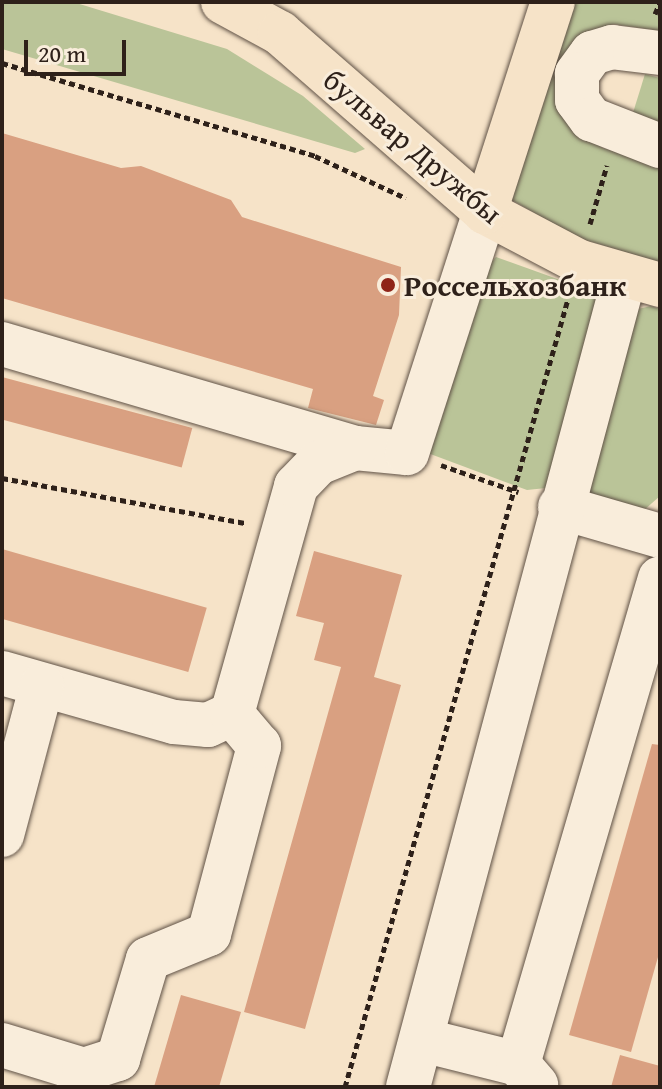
<!DOCTYPE html>
<meta charset="utf-8">
<style>
body{margin:0}
#map{position:relative;width:662px;height:1089px;overflow:hidden;background:#f6e3c8;font-family:"Gentium Book Plus",serif}
div>[style]{position:absolute}
[style*='--x']{left:calc(var(--x)*1px);top:calc(var(--y)*1px);width:calc(var(--w)*1px);rotate:calc(var(--a)*1deg)}
.green>*{inset:0;background:#bac498}
.building>*{inset:0;background:#d9a081;transform-origin:0 0}
.path>*{height:5px;margin-top:-2.5px;transform-origin:0;background:repeating-linear-gradient(90deg,#2e211a 0 6px,transparent 0 10px)}
.roads{filter:drop-shadow(0 0 2px #605246) drop-shadow(0 0 2px #605246)}
.minor>*{height:44px;margin:-22px;padding:0 22px;transform-origin:22px;border-radius:22px;background:#f9eddb}
.major>*{height:44px;margin:-22px;padding:0 22px;transform-origin:22px;border-radius:22px;background:#f6e3c8}
.dots>*{width:22px;height:22px;translate:-50% -50%;box-sizing:border-box;border:4px solid #f9eddb;border-radius:50%}
span{translate:-50% -50%;white-space:nowrap;text-align:center;line-height:1.15;-webkit-text-stroke:6px #f9eddb;paint-order:stroke}
.street-label{font-size:30px;color:#2e211a}
.poi-label{font-size:30px;color:#2e211a;font-weight:700}
.left{translate:0 -50%;text-align:left}
.frame{position:absolute;inset:0;border:4px solid #2e211a;pointer-events:none}
.scale{position:absolute;left:24px;top:40px;width:102px;height:36px;box-sizing:border-box;border:4px solid #2e211a;border-top:0;padding-left:10px;font-size:24px;line-height:28px;white-space:nowrap;color:#2e211a;-webkit-text-stroke:6px #f9eddb;paint-order:stroke}
</style>
<div id="map">
<div class="green">
<i style="clip-path:polygon(2px 2px,73px 2px,227px 49px,303px 96px,365px 149px,355px 153px,2px 49px)"></i>
<i style="clip-path:polygon(569px 2px,660px 2px,660px 31px,613px 24px,582px 36px,578px 131px,603px 148px,660px 165px,660px 263px,576px 237px,505px 196px)"></i>
<i style="clip-path:polygon(645px 74px,660px 78px,660px 125px,632px 116px)"></i>
<i style="clip-path:polygon(496px 257px,588px 290px,598px 303px,546px 488px,527px 490px,425px 452px,484px 270px)"></i>
<i style="clip-path:polygon(651px 306px,660px 309px,660px 496px,643px 511px,587px 497px,638px 309px)"></i>
</div>
<div class="building">
<i style="clip-path:polygon(2px 133px,121px 168px,141px 166px,231px 200px,242px 217px,401px 267px,399px 315px,373px 396px,384px 400px,376px 425px,308px 408px,313px 389px,2px 298px)"></i>
<i style="left:2px;top:377px;width:197px;height:41px;rotate:15deg"></i>
<i style="left:2px;top:549px;width:213px;height:67px;rotate:16deg"></i>
<i style="clip-path:polygon(314px 551px,402px 575px,374px 677px,401px 685px,305px 1029px,244px 1012px,341px 667px,314px 660px,324px 623px,296px 616px)"></i>
<i style="clip-path:polygon(652px 744px,660px 745px,660px 950px,631px 1052px,569px 1035px)"></i>
<i style="clip-path:polygon(181px 995px,241px 1012px,219px 1087px,154px 1087px)"></i>
<i style="clip-path:polygon(620px 1055px,660px 1066px,660px 1087px,611px 1087px)"></i>
</div>
<div class="path">
<i style="--x:655;--y:14;--w:13;--a:-67"></i>
<i style="--x:2;--y:63;--w:327;--a:16.5"></i>
<i style="--x:315;--y:156;--w:100;--a:24.8"></i>
<i style="--x:590;--y:224;--w:61;--a:-73.9"></i>
<i style="--x:441;--y:465;--w:82;--a:19.3"></i>
<i style="--x:2;--y:478;--w:247;--a:10.5"></i>
<i style="--x:345;--y:1087;--w:819;--a:-74.2"></i>
</div>
<div class="roads">
<div class="minor">
<i style="--x:660;--y:53;--w:48;--a:-172.9"></i>
<i style="--x:612;--y:47;--w:21;--a:163"></i>
<i style="--x:592;--y:53;--w:26;--a:126"></i>
<i style="--x:577;--y:74;--w:26;--a:90"></i>
<i style="--x:577;--y:100;--w:24;--a:54"></i>
<i style="--x:591;--y:119;--w:74;--a:21.4"></i>
<i style="--x:2;--y:344;--w:368;--a:16.4"></i>
<i style="--x:355;--y:448;--w:52;--a:5.5"></i>
<i style="--x:407;--y:453;--w:253;--a:-72.1"></i>
<i style="--x:560;--y:507;--w:104;--a:16.2"></i>
<i style="--x:2;--y:673;--w:179;--a:15.9"></i>
<i style="--x:174;--y:722;--w:34;--a:5"></i>
<i style="--x:208;--y:725;--w:26;--a:-25"></i>
<i style="--x:232;--y:714;--w:237;--a:-74.3"></i>
<i style="--x:296;--y:486;--w:32;--a:-46"></i>
<i style="--x:318;--y:463;--w:40;--a:-22"></i>
<i style="--x:2;--y:835;--w:155;--a:-75.1"></i>
<i style="--x:422;--y:1040;--w:99;--a:14"></i>
<i style="--x:518;--y:1064;--w:28;--a:49"></i>
<i style="--x:2;--y:1045;--w:86;--a:17"></i>
<i style="--x:84;--y:1070;--w:36;--a:-18"></i>
<i style="--x:118;--y:1059;--w:104;--a:-73.3"></i>
<i style="--x:148;--y:959;--w:66;--a:-22.3"></i>
<i style="--x:209;--y:934;--w:195;--a:-75.1"></i>
<i style="--x:259;--y:746;--w:42;--a:-130.2"></i>
<i style="--x:518;--y:1064;--w:506;--a:-73.71"></i>
<i style="--x:408;--y:1087;--w:840;--a:-75.04"></i>
</div>
<div class="major">
<i style="--x:223;--y:2;--w:65;--a:28.5"></i>
<i style="--x:280;--y:33;--w:272;--a:41.1"></i>
<i style="--x:485;--y:212;--w:107;--a:27.8"></i>
<i style="--x:580;--y:262;--w:83;--a:16"></i>
<i style="--x:485;--y:212;--w:221;--a:-72.1"></i>
</div>
</div>
<div class="dots">
<i style="left:388px;top:285px;background:#8f2418"></i>
</div>
<div class="street-label">
<span style="left:413px;top:146px;rotate:40deg">бульвар Дружбы</span>
</div>
<div class="poi-label">
<span class="left" style="left:404px;top:285px">Россельхозбанк</span>
</div>
<div class="frame"></div>
<div class="scale">20 m</div>
</div>
